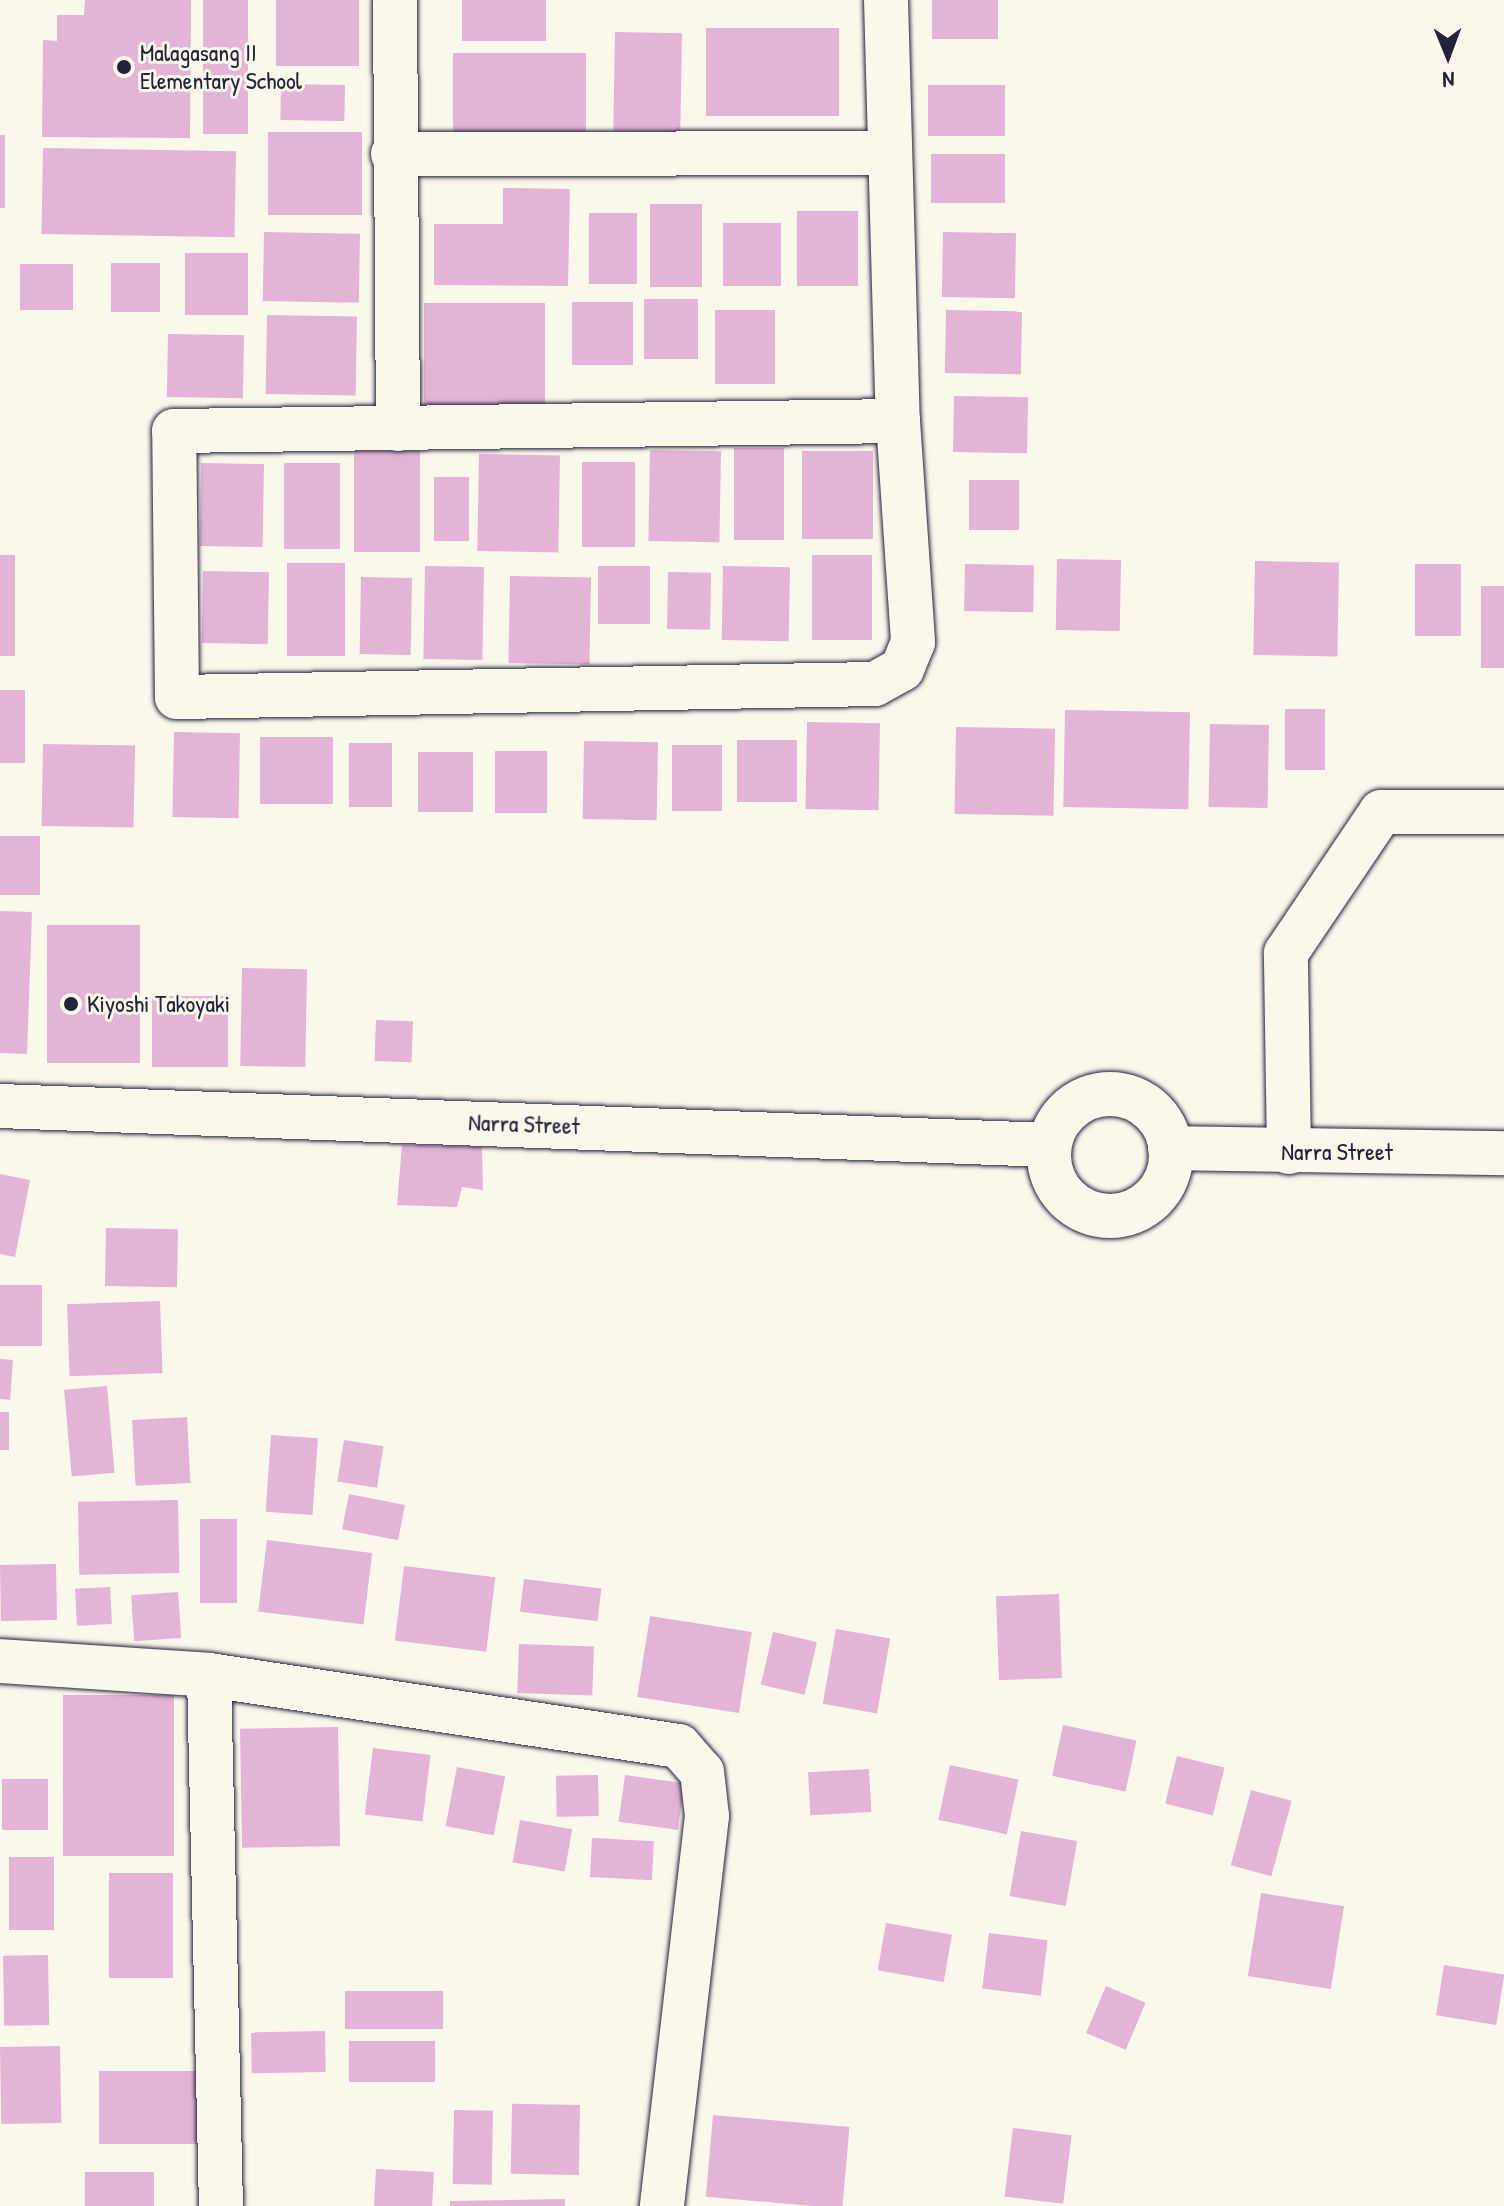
<!DOCTYPE html>
<style>
body{margin:0}
#map{position:relative;width:1504px;height:2206px;overflow:hidden;background:#fbf7ec;font-family:"Patrick Hand",sans-serif}
div>[style]{position:absolute}
[style*='--x']{left:calc(var(--x)*1px);top:calc(var(--y)*1px);width:calc(var(--w)*1px);rotate:calc(var(--a)*1deg)}
.building>*{inset:0;background:#e3b4d6;transform-origin:0 0}
.roads{filter:drop-shadow(0 0 2px #22223b) drop-shadow(0 0 2px #22223b)}
.minor>*{height:44px;margin:-22px;padding:0 22px;transform-origin:22px;border-radius:22px;background:#fbf7ec}
.minor>.ring{margin:-22px;padding:0;box-sizing:content-box;background:none;border:44px solid #fbf7ec;border-radius:50%}
.dots>*{width:22px;height:22px;translate:-50% -50%;box-sizing:border-box;border:4px solid #fbf7ec;border-radius:50%}
span{translate:-50% -50%;white-space:nowrap;text-align:center;line-height:1.15;-webkit-text-stroke:6px #fbf7ec;paint-order:stroke}
.poi-label{font-size:24px;color:#22223b}
.left{translate:0 -50%;text-align:left}
.street-label{font-size:24px;color:#22223b}
.north{position:absolute;left:1408px;top:16px;width:80px;height:80px;-webkit-text-stroke:6px #fbf7ec;paint-order:stroke;rotate:179deg;font-size:22px;font-weight:700;line-height:32px;text-align:center;color:#22223b}
.north::after{content:'';display:block;margin:auto;width:28px;height:36px;background:#22223b;clip-path:polygon(50% 0,100% 100%,50% 72%,0 100%)}
</style>
<div id="map">
<div class="building">
<i style="clip-path:polygon(85px 0,191px 0,190px 138px,42px 137px,43px 40px,57px 41px,57px 15px,84px 15px)"></i>
<i style="left:203px;top:0;width:45px;height:134px"></i>
<i style="left:276px;top:0;width:83px;height:66px"></i>
<i style="left:462px;top:0;width:84px;height:41px"></i>
<i style="left:932px;top:0;width:66px;height:39px"></i>
<i style="left:706px;top:28px;width:133px;height:88px"></i>
<i style="left:615px;top:32px;width:67px;height:99px;rotate:1deg"></i>
<i style="left:453px;top:53px;width:133px;height:80px"></i>
<i style="left:281px;top:84px;width:64px;height:36px;rotate:1deg"></i>
<i style="left:928px;top:85px;width:77px;height:51px"></i>
<i style="left:268px;top:132px;width:94px;height:83px"></i>
<i style="left:0;top:135px;width:5px;height:73px"></i>
<i style="left:43px;top:148px;width:193px;height:86px;rotate:1deg"></i>
<i style="left:931px;top:154px;width:74px;height:49px"></i>
<i style="clip-path:polygon(503px 188px,570px 189px,568px 286px,434px 285px,434px 224px,503px 224px)"></i>
<i style="left:650px;top:204px;width:52px;height:83px"></i>
<i style="left:797px;top:211px;width:61px;height:75px"></i>
<i style="left:589px;top:213px;width:48px;height:71px"></i>
<i style="left:723px;top:223px;width:58px;height:63px"></i>
<i style="left:264px;top:232px;width:96px;height:69px;rotate:1deg"></i>
<i style="left:943px;top:232px;width:73px;height:65px;rotate:1deg"></i>
<i style="left:185px;top:253px;width:63px;height:62px"></i>
<i style="left:111px;top:263px;width:49px;height:49px"></i>
<i style="left:20px;top:264px;width:53px;height:46px"></i>
<i style="left:644px;top:299px;width:54px;height:60px"></i>
<i style="left:572px;top:302px;width:61px;height:63px"></i>
<i style="left:424px;top:303px;width:121px;height:102px"></i>
<i style="left:715px;top:310px;width:60px;height:74px"></i>
<i style="left:946px;top:310px;width:76px;height:63px;rotate:1deg"></i>
<i style="left:267px;top:315px;width:90px;height:79px;rotate:1deg"></i>
<i style="left:168px;top:334px;width:76px;height:63px;rotate:1deg"></i>
<i style="left:954px;top:396px;width:74px;height:56px;rotate:1deg"></i>
<i style="left:734px;top:448px;width:50px;height:92px"></i>
<i style="left:650px;top:450px;width:71px;height:91px;rotate:1deg"></i>
<i style="left:354px;top:451px;width:66px;height:101px"></i>
<i style="left:802px;top:451px;width:71px;height:88px"></i>
<i style="left:479px;top:454px;width:81px;height:97px;rotate:1deg"></i>
<i style="left:582px;top:462px;width:53px;height:85px"></i>
<i style="left:201px;top:463px;width:63px;height:83px;rotate:1deg"></i>
<i style="left:284px;top:463px;width:56px;height:86px"></i>
<i style="left:434px;top:477px;width:35px;height:64px"></i>
<i style="left:969px;top:480px;width:50px;height:50px"></i>
<i style="left:0;top:555px;width:15px;height:101px"></i>
<i style="left:812px;top:555px;width:60px;height:85px"></i>
<i style="left:1057px;top:559px;width:64px;height:71px;rotate:1deg"></i>
<i style="left:1255px;top:561px;width:84px;height:94px;rotate:1deg"></i>
<i style="left:287px;top:563px;width:58px;height:93px"></i>
<i style="left:965px;top:564px;width:69px;height:47px;rotate:1deg"></i>
<i style="left:1415px;top:564px;width:46px;height:72px"></i>
<i style="left:425px;top:566px;width:59px;height:93px;rotate:1deg"></i>
<i style="left:598px;top:566px;width:52px;height:58px"></i>
<i style="left:723px;top:566px;width:67px;height:74px;rotate:1deg"></i>
<i style="left:203px;top:571px;width:66px;height:72px;rotate:1deg"></i>
<i style="left:668px;top:572px;width:43px;height:57px;rotate:1deg"></i>
<i style="left:510px;top:576px;width:81px;height:87px;rotate:1deg"></i>
<i style="left:361px;top:577px;width:51px;height:77px;rotate:1deg"></i>
<i style="left:1481px;top:586px;width:23px;height:82px"></i>
<i style="left:0;top:690px;width:25px;height:73px"></i>
<i style="left:1285px;top:709px;width:40px;height:61px"></i>
<i style="left:1065px;top:710px;width:125px;height:97px;rotate:1deg"></i>
<i style="left:807px;top:722px;width:73px;height:87px;rotate:1deg"></i>
<i style="left:1210px;top:724px;width:59px;height:83px;rotate:1deg"></i>
<i style="left:956px;top:727px;width:99px;height:87px;rotate:1deg"></i>
<i style="left:174px;top:732px;width:66px;height:85px;rotate:1deg"></i>
<i style="left:260px;top:737px;width:73px;height:67px"></i>
<i style="left:737px;top:740px;width:60px;height:62px"></i>
<i style="left:584px;top:741px;width:74px;height:78px;rotate:1deg"></i>
<i style="left:349px;top:743px;width:43px;height:64px"></i>
<i style="left:43px;top:744px;width:92px;height:82px;rotate:1deg"></i>
<i style="left:672px;top:745px;width:50px;height:66px"></i>
<i style="left:495px;top:751px;width:52px;height:62px"></i>
<i style="left:418px;top:752px;width:55px;height:60px"></i>
<i style="left:0;top:836px;width:40px;height:59px"></i>
<i style="left:0;top:911px;width:32px;height:142px;rotate:2deg"></i>
<i style="left:47px;top:925px;width:93px;height:138px"></i>
<i style="left:242px;top:968px;width:65px;height:98px;rotate:1deg"></i>
<i style="left:152px;top:996px;width:76px;height:71px"></i>
<i style="left:376px;top:1020px;width:37px;height:41px;rotate:2deg"></i>
<i style="clip-path:polygon(402px 1145px,482px 1147px,483px 1190px,462px 1187px,457px 1207px,397px 1205px)"></i>
<i style="clip-path:polygon(0 1174px,30px 1180px,15px 1257px,0 1254px)"></i>
<i style="left:106px;top:1228px;width:72px;height:58px;rotate:1deg"></i>
<i style="left:0;top:1285px;width:42px;height:61px"></i>
<i style="left:160px;top:1301px;width:72px;height:93px;rotate:88deg"></i>
<i style="left:0;top:1359px;width:13px;height:40px;rotate:4deg"></i>
<i style="left:107px;top:1386px;width:87px;height:43px;rotate:85deg"></i>
<i style="left:0;top:1412px;width:9px;height:38px"></i>
<i style="left:187px;top:1417px;width:66px;height:55px;rotate:87deg"></i>
<i style="left:271px;top:1435px;width:47px;height:77px;rotate:4deg"></i>
<i style="left:344px;top:1440px;width:40px;height:42px;rotate:9deg"></i>
<i style="left:349px;top:1494px;width:57px;height:36px;rotate:11deg"></i>
<i style="left:178px;top:1500px;width:73px;height:100px;rotate:89deg"></i>
<i style="left:200px;top:1519px;width:37px;height:84px"></i>
<i style="left:267px;top:1540px;width:106px;height:72px;rotate:7deg"></i>
<i style="left:56px;top:1564px;width:56px;height:56px;rotate:89deg"></i>
<i style="left:404px;top:1566px;width:92px;height:75px;rotate:7deg"></i>
<i style="left:524px;top:1579px;width:78px;height:33px;rotate:7deg"></i>
<i style="left:110px;top:1587px;width:37px;height:35px;rotate:87deg"></i>
<i style="left:178px;top:1592px;width:46px;height:47px;rotate:86deg"></i>
<i style="left:1059px;top:1594px;width:84px;height:63px;rotate:88deg"></i>
<i style="left:650px;top:1616px;width:103px;height:82px;rotate:9deg"></i>
<i style="left:836px;top:1629px;width:55px;height:76px;rotate:10deg"></i>
<i style="left:773px;top:1632px;width:45px;height:54px;rotate:13deg"></i>
<i style="left:519px;top:1644px;width:75px;height:49px;rotate:2deg"></i>
<i style="left:63px;top:1695px;width:111px;height:161px"></i>
<i style="left:1063px;top:1725px;width:75px;height:52px;rotate:12deg"></i>
<i style="left:338px;top:1727px;width:119px;height:98px;rotate:89deg"></i>
<i style="left:373px;top:1748px;width:58px;height:67px;rotate:7deg"></i>
<i style="left:1177px;top:1756px;width:49px;height:49px;rotate:14deg"></i>
<i style="left:950px;top:1765px;width:70px;height:56px;rotate:12deg"></i>
<i style="left:457px;top:1767px;width:49px;height:60px;rotate:11deg"></i>
<i style="left:869px;top:1769px;width:43px;height:61px;rotate:87deg"></i>
<i style="left:598px;top:1775px;width:41px;height:42px;rotate:89deg"></i>
<i style="left:625px;top:1775px;width:60px;height:47px;rotate:8deg"></i>
<i style="left:2px;top:1779px;width:46px;height:51px"></i>
<i style="left:1251px;top:1790px;width:42px;height:78px;rotate:15deg"></i>
<i style="left:520px;top:1820px;width:53px;height:43px;rotate:10deg"></i>
<i style="left:1021px;top:1831px;width:57px;height:66px;rotate:10deg"></i>
<i style="left:592px;top:1838px;width:62px;height:39px;rotate:3deg"></i>
<i style="left:9px;top:1857px;width:45px;height:73px"></i>
<i style="left:173px;top:1873px;width:105px;height:64px;rotate:90deg"></i>
<i style="left:1261px;top:1893px;width:84px;height:84px;rotate:9deg"></i>
<i style="left:886px;top:1923px;width:67px;height:48px;rotate:10deg"></i>
<i style="left:989px;top:1933px;width:59px;height:56px;rotate:7deg"></i>
<i style="left:48px;top:1955px;width:70px;height:45px;rotate:89deg"></i>
<i style="left:1444px;top:1965px;width:61px;height:51px;rotate:9deg"></i>
<i style="left:1106px;top:1986px;width:43px;height:51px;rotate:23deg"></i>
<i style="left:345px;top:1991px;width:98px;height:38px"></i>
<i style="left:325px;top:2031px;width:41px;height:74px;rotate:89deg"></i>
<i style="left:435px;top:2041px;width:41px;height:86px;rotate:90deg"></i>
<i style="left:60px;top:2046px;width:77px;height:60px;rotate:89deg"></i>
<i style="left:200px;top:2071px;width:73px;height:101px;rotate:90deg"></i>
<i style="left:580px;top:2105px;width:70px;height:68px;rotate:91deg"></i>
<i style="left:454px;top:2110px;width:39px;height:74px;rotate:1deg"></i>
<i style="left:713px;top:2115px;width:137px;height:82px;rotate:5deg"></i>
<i style="left:1013px;top:2128px;width:59px;height:69px;rotate:7deg"></i>
<i style="left:376px;top:2169px;width:58px;height:37px;rotate:3deg"></i>
<i style="left:85px;top:2172px;width:69px;height:34px"></i>
<i style="clip-path:polygon(565px 2199px,565px 2206px,450px 2206px,450px 2201px)"></i>
</div>
<div class="roads">
<div class="minor">
<i style="--x:395;--y:0;--w:429;--a:89.6"></i>
<i style="--x:886;--y:0;--w:421;--a:88.4"></i>
<i style="--x:898;--y:421;--w:222;--a:86.1"></i>
<i style="--x:913;--y:642;--w:29;--a:112"></i>
<i style="--x:902;--y:669;--w:31;--a:151"></i>
<i style="--x:875;--y:684;--w:698;--a:178.93"></i>
<i style="--x:177;--y:697;--w:266;--a:-90.6"></i>
<i style="--x:174;--y:431;--w:724;--a:-0.79"></i>
<i style="--x:393;--y:154;--w:496;--a:-0.1"></i>
<i class="ring" style="left:1049px;top:1094px;width:78px;height:78px"></i>
<i style="--x:0;--y:1106;--w:1050;--a:2.13"></i>
<i style="--x:1170;--y:1148;--w:334;--a:0.9"></i>
<i style="--x:1289;--y:1152;--w:199;--a:-90.9"></i>
<i style="--x:1286;--y:953;--w:170;--a:-56"></i>
<i style="--x:1381;--y:812;--w:123;--a:0"></i>
<i style="--x:0;--y:1661;--w:209;--a:3.8"></i>
<i style="--x:209;--y:1675;--w:475;--a:8.6"></i>
<i style="--x:679;--y:1746;--w:35;--a:49"></i>
<i style="--x:702;--y:1772;--w:44;--a:83.5"></i>
<i style="--x:707;--y:1816;--w:393;--a:96.6"></i>
<i style="--x:209;--y:1675;--w:531;--a:88.71"></i>
</div>
</div>
<div class="dots">
<i style="left:124px;top:67px;background:#22223b"></i>
<i style="left:71px;top:1004px;background:#22223b"></i>
</div>
<div class="poi-label">
<span class="left" style="left:140px;top:67px">Malagasang II<br>Elementary School</span>
<span class="left" style="left:87px;top:1004px">Kiyoshi Takoyaki</span>
</div>
<div class="street-label">
<span style="left:524px;top:1124px;rotate:2deg">Narra Street</span>
<span style="left:1337px;top:1152px">Narra Street</span>
</div>
<div class="north">N</div>
</div>
